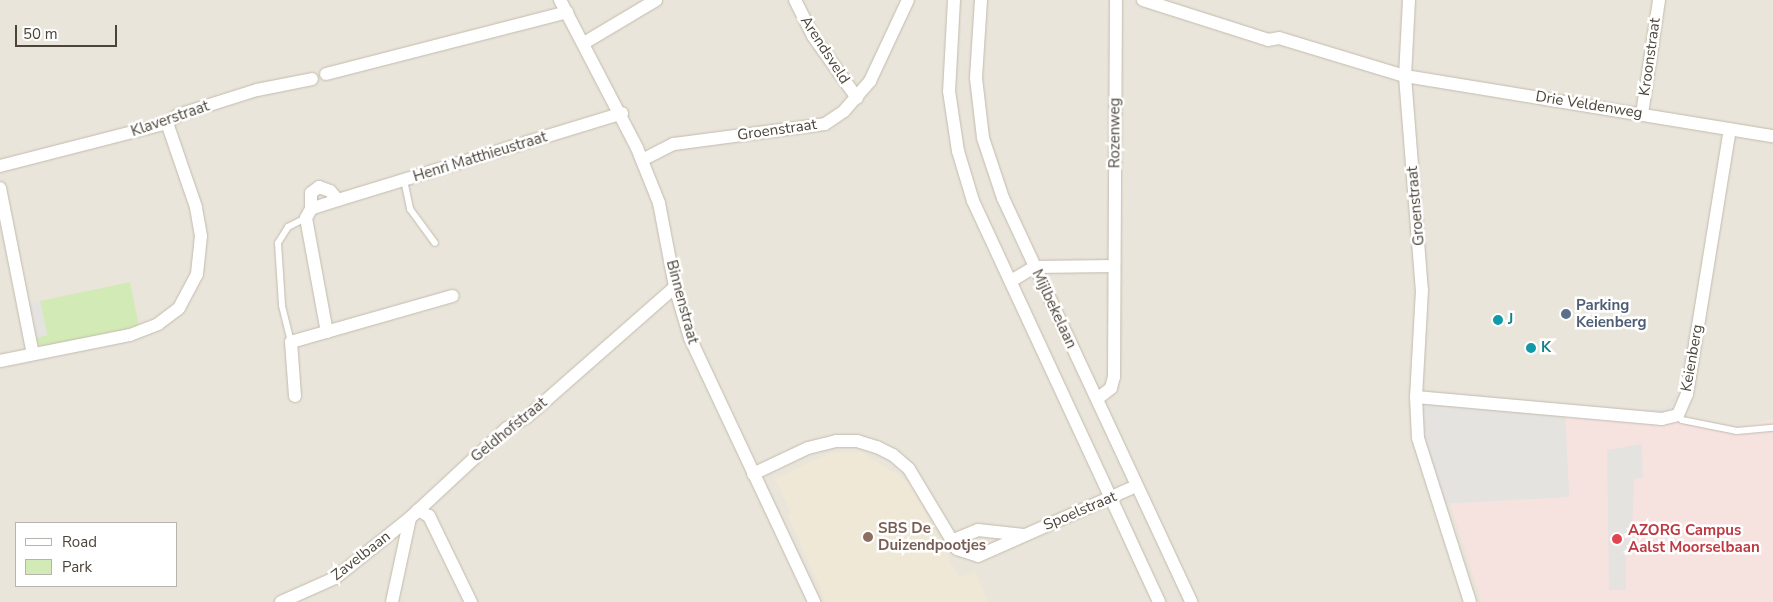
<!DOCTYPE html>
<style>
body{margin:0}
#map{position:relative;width:1773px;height:602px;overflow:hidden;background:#f6f3ec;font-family:"Nunito Sans",sans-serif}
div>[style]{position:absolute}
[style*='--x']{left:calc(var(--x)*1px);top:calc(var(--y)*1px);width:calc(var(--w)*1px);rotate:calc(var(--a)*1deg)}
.residential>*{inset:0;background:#eae5da}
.education>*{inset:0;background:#efe8d6}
.medical>*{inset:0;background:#f6e3e0}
.green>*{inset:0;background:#d2eab5}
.parking>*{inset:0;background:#e5e3e0;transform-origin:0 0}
.roads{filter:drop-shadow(0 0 1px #c2bbae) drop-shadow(0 0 1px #c2bbae)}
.lane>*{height:6px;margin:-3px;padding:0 3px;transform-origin:3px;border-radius:3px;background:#fff}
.street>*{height:12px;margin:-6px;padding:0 6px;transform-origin:6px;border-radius:6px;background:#fff}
.dots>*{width:14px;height:14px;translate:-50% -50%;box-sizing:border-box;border:2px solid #fff;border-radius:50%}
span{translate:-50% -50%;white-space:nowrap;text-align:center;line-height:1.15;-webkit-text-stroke:5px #fff;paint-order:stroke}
.street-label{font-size:15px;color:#4b4439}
.service-label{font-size:15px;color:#4e5e75;font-weight:700}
.left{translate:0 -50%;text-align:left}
.culture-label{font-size:15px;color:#0d838f;font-weight:700}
.education-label{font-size:15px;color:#785e54;font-weight:700}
.health-label{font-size:15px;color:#be3a42;font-weight:700}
.legend{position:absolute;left:15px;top:522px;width:162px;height:65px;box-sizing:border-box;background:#fff;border:1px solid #b7b4b0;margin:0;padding:6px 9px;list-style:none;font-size:15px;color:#4b4439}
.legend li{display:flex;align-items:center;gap:10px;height:25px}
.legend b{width:25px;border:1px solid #b7b4b0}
.scale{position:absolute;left:15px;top:25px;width:102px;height:22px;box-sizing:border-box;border:2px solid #4b4439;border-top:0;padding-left:6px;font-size:15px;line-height:18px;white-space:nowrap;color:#4b4439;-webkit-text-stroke:4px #fff;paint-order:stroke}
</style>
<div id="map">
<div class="residential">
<i style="clip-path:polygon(evenodd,0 0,1773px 0,1773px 602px,0 602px,0 0,16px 523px,176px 523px,176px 586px,16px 586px,16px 523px)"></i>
</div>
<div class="education">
<i style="clip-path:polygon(862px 452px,910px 483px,959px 578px,975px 571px,988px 602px,826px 602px,788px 515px,791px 513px,775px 479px,830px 453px)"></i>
</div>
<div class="medical">
<i style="clip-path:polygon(1565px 411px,1678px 415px,1738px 428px,1773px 419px,1773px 602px,1482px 602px,1450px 503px,1569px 497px)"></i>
</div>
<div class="green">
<i style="clip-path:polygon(130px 282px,139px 326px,44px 347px,37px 343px,36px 338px,47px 335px,40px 301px)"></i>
</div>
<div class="parking">
<i style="left:40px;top:301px;width:35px;height:12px;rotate:78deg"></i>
<i style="clip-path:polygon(1691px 315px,1695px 315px,1680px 394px,1669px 409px,1661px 413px,1649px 412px,1650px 409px,1665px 408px,1677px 394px)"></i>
<i style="clip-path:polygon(1416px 397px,1565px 411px,1569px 497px,1438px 504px,1418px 438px)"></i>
<i style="clip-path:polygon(1642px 444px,1643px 478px,1634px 479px,1632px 541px,1626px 546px,1626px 590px,1609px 590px,1607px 450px)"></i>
</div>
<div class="roads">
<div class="lane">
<i style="--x:404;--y:180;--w:30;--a:78"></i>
<i style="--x:410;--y:209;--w:42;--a:53.7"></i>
<i style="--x:291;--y:342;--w:38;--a:-104"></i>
<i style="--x:282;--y:305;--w:62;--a:-93.7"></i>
<i style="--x:278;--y:243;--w:19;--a:-58"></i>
<i style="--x:288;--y:227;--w:20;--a:-27"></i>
<i style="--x:1678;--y:415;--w:6;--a:51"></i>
<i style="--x:1682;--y:420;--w:56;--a:11.3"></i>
<i style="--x:1737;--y:431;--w:36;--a:-5"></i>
</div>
<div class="street">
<i style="--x:560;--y:0;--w:167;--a:62.5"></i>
<i style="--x:637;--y:148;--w:59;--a:68.2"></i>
<i style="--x:659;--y:203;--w:86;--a:79.2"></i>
<i style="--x:675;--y:287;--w:53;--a:73.6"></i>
<i style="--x:690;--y:338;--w:292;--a:64.8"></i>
<i style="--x:795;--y:0;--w:40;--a:63.4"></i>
<i style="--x:813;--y:36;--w:76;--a:54.6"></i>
<i style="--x:954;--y:0;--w:91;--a:93.1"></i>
<i style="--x:949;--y:91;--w:61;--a:81.5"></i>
<i style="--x:958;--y:151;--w:52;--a:73.3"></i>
<i style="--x:973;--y:201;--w:442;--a:65.1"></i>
<i style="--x:981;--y:0;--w:78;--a:93.7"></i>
<i style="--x:976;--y:78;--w:60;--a:83.3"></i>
<i style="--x:983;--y:138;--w:63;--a:71.6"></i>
<i style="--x:1003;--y:198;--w:446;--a:65"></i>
<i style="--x:1143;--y:0;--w:131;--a:17.7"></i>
<i style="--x:1268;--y:40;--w:11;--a:-10"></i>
<i style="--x:1279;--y:38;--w:132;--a:16.8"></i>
<i style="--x:1405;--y:76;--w:215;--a:85.5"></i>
<i style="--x:1422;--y:290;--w:107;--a:93.2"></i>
<i style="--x:1416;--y:397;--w:41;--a:87.2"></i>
<i style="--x:1418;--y:438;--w:172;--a:72.4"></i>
<i style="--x:1409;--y:0;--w:76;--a:93"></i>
<i style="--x:1405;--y:76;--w:373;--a:9.3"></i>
<i style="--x:584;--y:43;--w:84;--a:-30.8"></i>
<i style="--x:326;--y:74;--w:249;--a:-14.4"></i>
<i style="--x:1642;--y:114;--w:115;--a:-81.5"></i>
<i style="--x:642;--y:160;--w:36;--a:-27"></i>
<i style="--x:674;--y:144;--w:152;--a:-7.5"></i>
<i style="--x:825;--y:124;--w:23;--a:-34"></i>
<i style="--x:844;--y:111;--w:40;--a:-49"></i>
<i style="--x:870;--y:81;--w:89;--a:-64.9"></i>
<i style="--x:0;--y:166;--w:172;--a:-14.4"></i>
<i style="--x:167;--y:123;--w:14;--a:-36"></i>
<i style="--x:178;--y:115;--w:83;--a:-17.6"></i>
<i style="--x:257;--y:90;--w:56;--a:-11.3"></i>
<i style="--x:0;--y:188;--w:169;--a:78.8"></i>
<i style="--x:338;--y:200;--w:28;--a:162"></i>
<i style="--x:311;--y:209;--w:16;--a:-90"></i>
<i style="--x:311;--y:193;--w:10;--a:-37"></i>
<i style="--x:319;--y:187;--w:12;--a:20"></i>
<i style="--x:330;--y:191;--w:12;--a:48"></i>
<i style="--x:338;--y:200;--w:297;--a:-17"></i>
<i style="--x:311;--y:209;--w:10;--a:119"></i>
<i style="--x:306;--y:218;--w:116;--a:79.6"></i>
<i style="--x:1011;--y:281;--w:27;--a:-31"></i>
<i style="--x:1034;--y:267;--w:80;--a:-0.7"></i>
<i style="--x:0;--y:361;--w:133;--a:-11.3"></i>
<i style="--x:130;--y:335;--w:30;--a:-21"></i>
<i style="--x:158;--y:324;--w:26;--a:-37"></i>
<i style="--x:179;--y:308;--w:38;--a:-62"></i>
<i style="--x:197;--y:274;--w:38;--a:-84"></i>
<i style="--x:201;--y:236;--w:29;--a:-100"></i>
<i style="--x:196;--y:207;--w:89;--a:-109"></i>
<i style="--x:295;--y:396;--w:54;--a:-94.2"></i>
<i style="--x:291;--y:342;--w:168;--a:-15.9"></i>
<i style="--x:1416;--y:397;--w:247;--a:5.1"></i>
<i style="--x:1662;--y:419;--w:16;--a:-14"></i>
<i style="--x:1678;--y:415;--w:23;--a:-67"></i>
<i style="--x:1687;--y:394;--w:268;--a:-80.8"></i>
<i style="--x:1097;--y:399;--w:18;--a:-38"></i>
<i style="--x:1111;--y:388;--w:11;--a:-75"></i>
<i style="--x:1114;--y:377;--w:377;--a:-89.7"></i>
<i style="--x:753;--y:474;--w:61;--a:-25.3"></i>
<i style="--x:808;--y:448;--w:29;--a:-14"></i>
<i style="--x:836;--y:441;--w:21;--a:0"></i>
<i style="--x:857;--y:441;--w:21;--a:17"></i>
<i style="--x:877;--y:447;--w:18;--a:27"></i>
<i style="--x:893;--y:455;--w:21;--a:41"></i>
<i style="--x:909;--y:469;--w:93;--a:59"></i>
<i style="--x:957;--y:549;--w:22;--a:18"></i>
<i style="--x:978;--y:556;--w:173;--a:-23.9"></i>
<i style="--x:418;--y:510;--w:13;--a:29"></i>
<i style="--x:429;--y:516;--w:96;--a:64"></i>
<i style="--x:951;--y:541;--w:29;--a:-22"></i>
<i style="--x:978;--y:530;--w:46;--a:6.2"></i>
<i style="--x:281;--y:602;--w:59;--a:-24"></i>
<i style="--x:335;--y:578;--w:96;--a:-38.7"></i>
<i style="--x:392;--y:602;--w:86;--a:-77.9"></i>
<i style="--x:410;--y:518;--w:132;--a:-42.9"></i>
<i style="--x:507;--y:428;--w:23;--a:-29"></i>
<i style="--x:527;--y:417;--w:197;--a:-41.3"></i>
</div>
</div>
<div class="dots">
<i style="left:1566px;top:314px;background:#5c6f8a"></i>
<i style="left:1498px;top:320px;background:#0f9aa8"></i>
<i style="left:1531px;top:348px;background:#0f9aa8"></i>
<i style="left:868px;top:537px;background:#8d6e63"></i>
<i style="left:1617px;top:539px;background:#e0444e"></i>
</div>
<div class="street-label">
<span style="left:825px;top:50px;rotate:57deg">Arendsveld</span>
<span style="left:1650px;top:57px;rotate:-82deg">Kroonstraat</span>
<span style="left:1589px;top:105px;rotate:9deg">Drie Veldenweg</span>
<span style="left:170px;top:119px;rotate:-19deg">Klaverstraat</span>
<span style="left:777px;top:130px;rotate:-8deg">Groenstraat</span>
<span style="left:1115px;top:133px;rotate:-90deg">Rozenweg</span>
<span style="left:480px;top:157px;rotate:-17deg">Henri Matthieustraat</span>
<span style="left:1416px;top:206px;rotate:-95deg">Groenstraat</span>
<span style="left:682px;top:302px;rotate:75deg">Binnenstraat</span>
<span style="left:1054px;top:309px;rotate:65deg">Mijlbekelaan</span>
<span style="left:1692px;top:358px;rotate:-80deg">Keienberg</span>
<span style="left:509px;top:430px;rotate:-39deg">Geldhofstraat</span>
<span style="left:1080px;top:511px;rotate:-23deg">Spoelstraat</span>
<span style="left:361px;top:556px;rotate:-38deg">Zavelbaan</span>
</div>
<div class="service-label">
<span class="left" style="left:1576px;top:314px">Parking<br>Keienberg</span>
</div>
<div class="culture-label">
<span class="left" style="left:1508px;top:320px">J</span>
<span class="left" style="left:1541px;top:348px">K</span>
</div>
<div class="education-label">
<span class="left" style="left:878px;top:537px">SBS De<br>Duizendpootjes</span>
</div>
<div class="health-label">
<span class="left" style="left:1628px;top:539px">AZORG Campus<br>Aalst Moorselbaan</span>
</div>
<ul class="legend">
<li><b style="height:6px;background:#fff"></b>Road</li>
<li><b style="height:14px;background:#d2eab5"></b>Park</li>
</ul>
<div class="scale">50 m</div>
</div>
